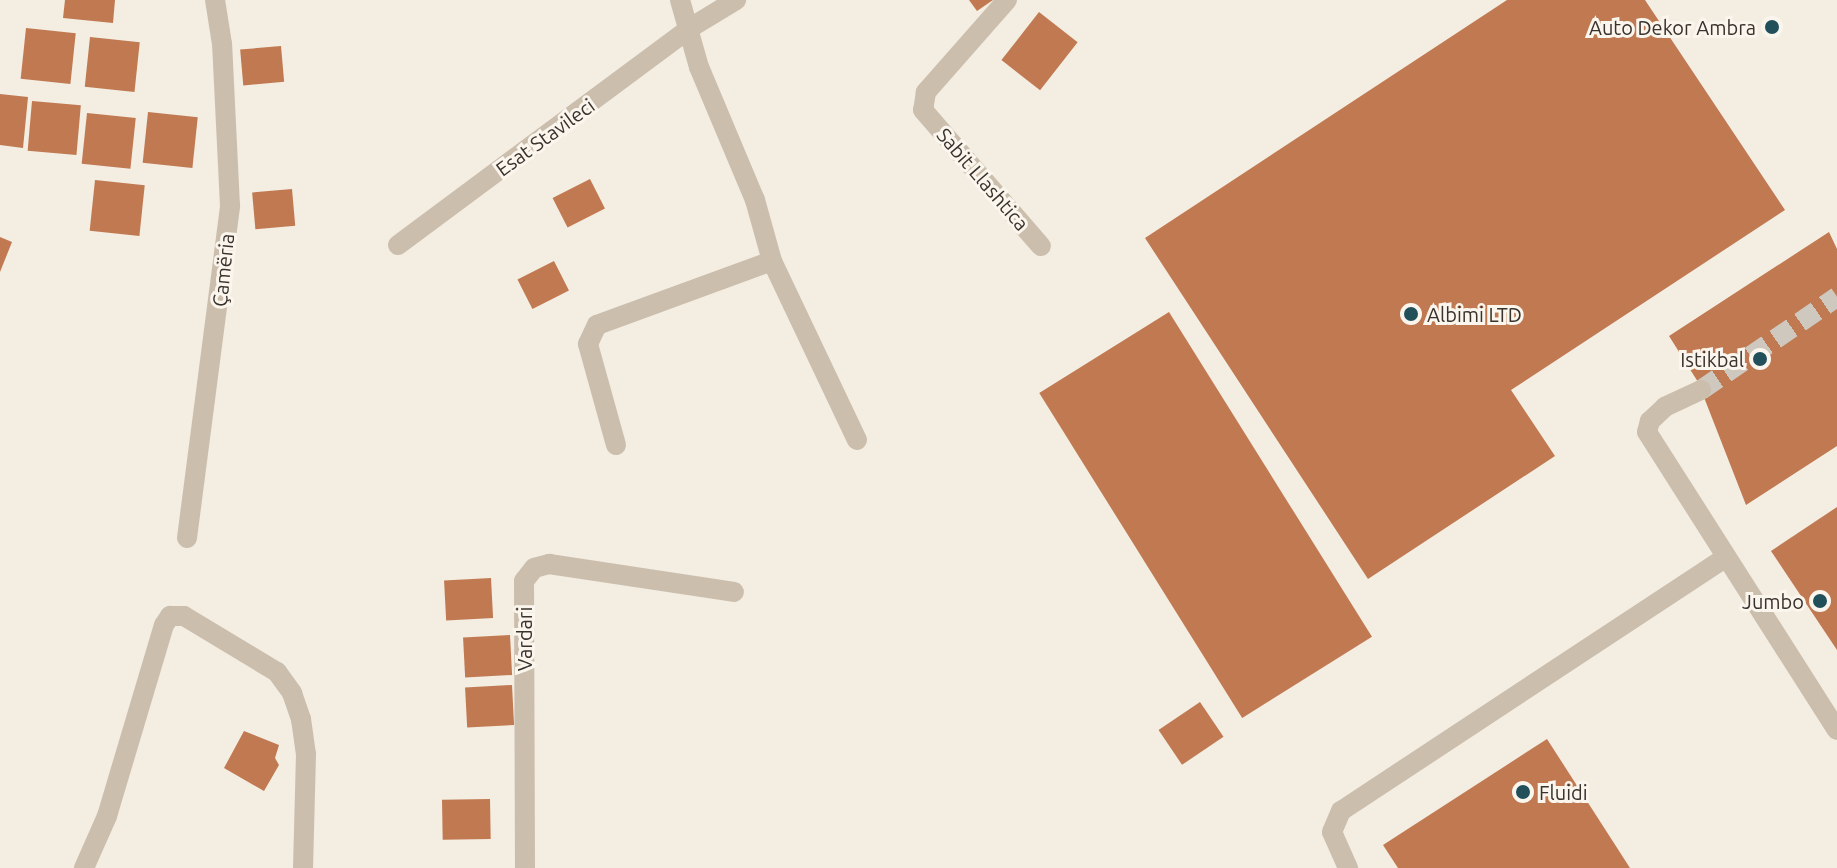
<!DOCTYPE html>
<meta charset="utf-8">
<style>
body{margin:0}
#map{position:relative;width:1837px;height:868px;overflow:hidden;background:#f3ede2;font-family:Ubuntu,sans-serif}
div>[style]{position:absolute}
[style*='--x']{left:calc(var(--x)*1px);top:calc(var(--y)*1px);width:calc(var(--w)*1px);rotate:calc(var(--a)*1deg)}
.building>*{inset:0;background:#c17951;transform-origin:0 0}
.minor-tunnel>*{height:20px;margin-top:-10px;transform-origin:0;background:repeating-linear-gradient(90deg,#cec8be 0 20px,transparent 0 30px)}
.minor>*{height:20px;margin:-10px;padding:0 10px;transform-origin:10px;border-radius:10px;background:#cbbead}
.dots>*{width:22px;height:22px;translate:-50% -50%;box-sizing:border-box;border:4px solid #faf6ee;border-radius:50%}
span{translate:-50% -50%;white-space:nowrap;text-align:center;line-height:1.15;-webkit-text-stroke:6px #faf6ee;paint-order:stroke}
.poi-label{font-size:20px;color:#3a322c}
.right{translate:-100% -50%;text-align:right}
.left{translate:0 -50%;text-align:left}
.street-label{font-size:20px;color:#3a322c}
</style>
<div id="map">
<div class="building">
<i style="clip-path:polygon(65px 0,115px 0,113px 23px,63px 18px)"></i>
<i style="clip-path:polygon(969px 0,993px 0,977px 11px)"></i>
<i style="clip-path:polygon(1507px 0,1645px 0,1785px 210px,1511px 390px,1555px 456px,1368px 579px,1145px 238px)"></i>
<i style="left:1039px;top:12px;width:49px;height:61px;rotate:38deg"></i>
<i style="left:26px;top:28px;width:50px;height:51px;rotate:6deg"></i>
<i style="left:90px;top:37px;width:50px;height:50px;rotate:6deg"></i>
<i style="left:281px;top:46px;width:36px;height:41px;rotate:85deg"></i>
<i style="clip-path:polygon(0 94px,28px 97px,23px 148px,0 145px)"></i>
<i style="left:32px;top:101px;width:49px;height:50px;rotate:5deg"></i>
<i style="left:148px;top:112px;width:50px;height:51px;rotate:6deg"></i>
<i style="left:87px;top:113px;width:49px;height:51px;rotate:6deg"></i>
<i style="left:590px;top:179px;width:33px;height:42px;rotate:63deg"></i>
<i style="left:95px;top:180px;width:50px;height:51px;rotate:6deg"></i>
<i style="left:292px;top:189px;width:37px;height:40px;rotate:85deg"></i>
<i style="clip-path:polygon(1829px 232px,1837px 249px,1837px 446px,1746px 505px,1698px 382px,1669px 336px)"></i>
<i style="clip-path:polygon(0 237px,12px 242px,0 272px)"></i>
<i style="left:554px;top:261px;width:33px;height:41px;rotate:63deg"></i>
<i style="left:1169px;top:312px;width:383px;height:153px;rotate:58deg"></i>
<i style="clip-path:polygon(1837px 507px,1837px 650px,1771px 551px)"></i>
<i style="left:491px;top:578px;width:40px;height:47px;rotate:87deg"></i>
<i style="left:510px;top:635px;width:40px;height:47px;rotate:87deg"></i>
<i style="left:512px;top:685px;width:40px;height:47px;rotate:87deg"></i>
<i style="left:1200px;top:702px;width:42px;height:50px;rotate:56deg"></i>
<i style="clip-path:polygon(244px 731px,279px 745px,275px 758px,279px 765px,264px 791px,224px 768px)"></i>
<i style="clip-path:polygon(1547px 739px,1630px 868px,1398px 868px,1383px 845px)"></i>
<i style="left:490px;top:799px;width:40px;height:48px;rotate:89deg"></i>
</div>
<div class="minor-tunnel">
<i style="--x:1701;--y:390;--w:165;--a:-34.4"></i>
</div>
<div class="minor">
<i style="--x:680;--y:0;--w:70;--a:74.2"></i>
<i style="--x:699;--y:67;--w:144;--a:67.2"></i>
<i style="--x:755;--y:200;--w:63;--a:74.4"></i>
<i style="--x:772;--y:261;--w:198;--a:64.6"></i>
<i style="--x:1007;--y:0;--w:123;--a:131.4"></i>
<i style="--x:926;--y:92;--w:18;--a:99"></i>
<i style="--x:923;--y:110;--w:180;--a:49.1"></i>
<i style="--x:398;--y:245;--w:364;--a:-36.6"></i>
<i style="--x:690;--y:28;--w:54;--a:-31.3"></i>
<i style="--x:1701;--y:390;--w:40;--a:155"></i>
<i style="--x:1665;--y:407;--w:21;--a:137"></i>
<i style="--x:1650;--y:421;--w:11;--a:105"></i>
<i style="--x:1647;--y:432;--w:353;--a:57.5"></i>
<i style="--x:616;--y:445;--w:105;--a:-105.5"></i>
<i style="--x:588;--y:344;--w:21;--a:-65"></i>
<i style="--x:597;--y:325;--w:186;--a:-20.1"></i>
<i style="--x:187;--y:538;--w:335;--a:-82.6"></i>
<i style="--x:230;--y:206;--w:162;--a:-92.8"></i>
<i style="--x:222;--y:44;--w:45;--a:-99"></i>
<i style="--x:84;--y:868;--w:57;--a:-66.1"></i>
<i style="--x:107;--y:816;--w:199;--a:-73.4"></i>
<i style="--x:164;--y:625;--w:11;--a:-56"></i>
<i style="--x:170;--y:616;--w:14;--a:0"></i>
<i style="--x:184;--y:616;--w:109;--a:31.1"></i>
<i style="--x:277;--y:672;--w:26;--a:54"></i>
<i style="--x:292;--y:693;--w:28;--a:71"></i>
<i style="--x:301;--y:719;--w:35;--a:82"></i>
<i style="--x:306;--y:754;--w:114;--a:91.5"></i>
<i style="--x:525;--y:868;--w:287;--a:-90.2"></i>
<i style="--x:524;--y:581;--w:16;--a:-52"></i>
<i style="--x:534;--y:568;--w:16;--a:-15"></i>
<i style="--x:549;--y:564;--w:187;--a:8.6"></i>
<i style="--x:1348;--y:868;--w:39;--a:-114"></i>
<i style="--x:1332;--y:832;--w:23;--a:-67"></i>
<i style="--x:1341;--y:811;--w:460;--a:-33.4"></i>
</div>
<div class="dots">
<i style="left:1772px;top:27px;background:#22505a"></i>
<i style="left:1411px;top:314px;background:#22505a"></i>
<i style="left:1760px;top:359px;background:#22505a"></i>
<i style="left:1820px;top:601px;background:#22505a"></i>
<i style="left:1523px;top:792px;background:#22505a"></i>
</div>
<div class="poi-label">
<span class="right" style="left:1756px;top:27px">Auto Dekor Ambra</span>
<span class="left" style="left:1427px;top:314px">Albimi LTD</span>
<span class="right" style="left:1744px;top:359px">Istikbal</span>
<span class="right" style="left:1804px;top:601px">Jumbo</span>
<span class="left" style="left:1539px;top:792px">Fluidi</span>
</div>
<div class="street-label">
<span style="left:545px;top:137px;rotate:-36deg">Esat Stavileci</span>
<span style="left:983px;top:179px;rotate:49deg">Sabit Llashtica</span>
<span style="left:223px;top:270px;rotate:-84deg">Çamëria</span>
<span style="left:524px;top:639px;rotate:-90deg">Vardari</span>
</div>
</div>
